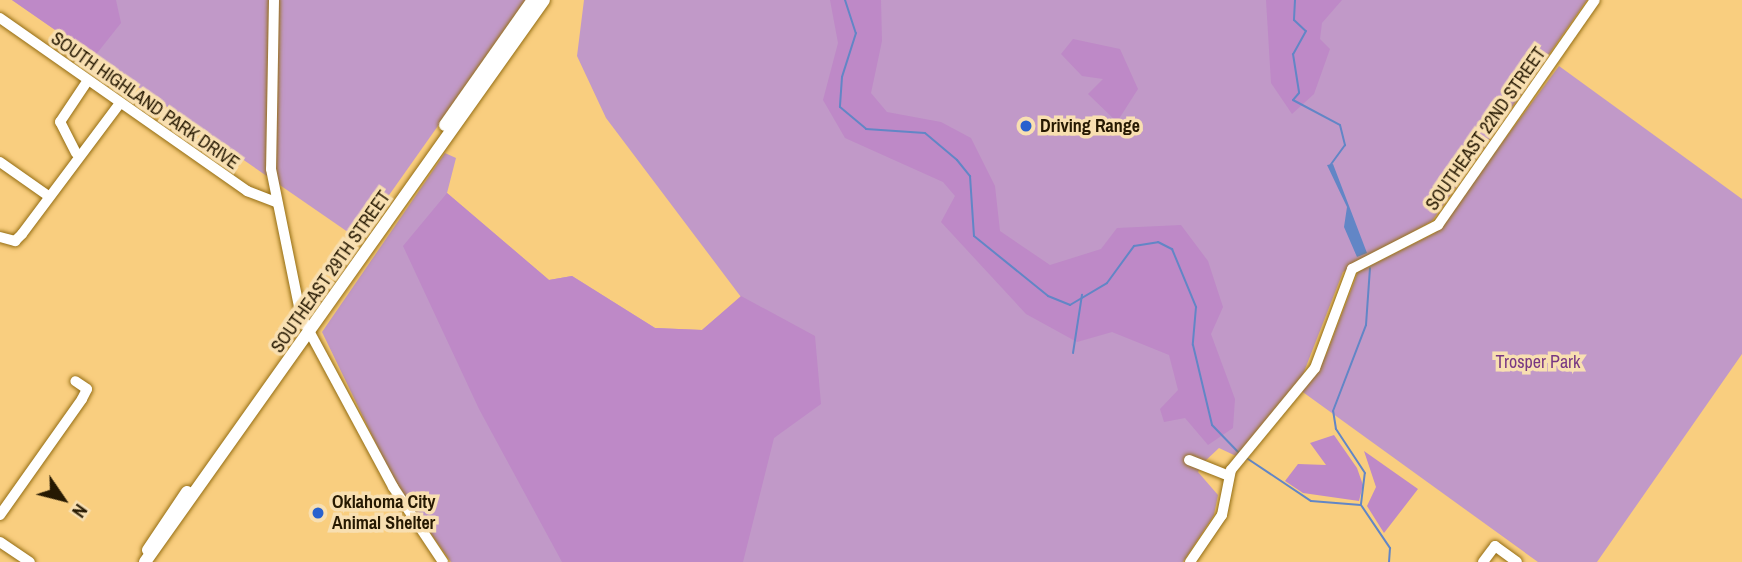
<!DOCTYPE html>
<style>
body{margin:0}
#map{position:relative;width:1742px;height:562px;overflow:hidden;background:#f9ce7f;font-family:"Archivo Narrow",sans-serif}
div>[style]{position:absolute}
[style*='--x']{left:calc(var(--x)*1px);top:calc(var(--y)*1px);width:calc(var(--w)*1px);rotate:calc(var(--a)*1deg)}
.green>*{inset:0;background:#c199c8}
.forest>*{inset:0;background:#be89c7}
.water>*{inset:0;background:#6286c6}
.stream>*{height:2px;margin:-1px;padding:0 1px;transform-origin:1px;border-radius:1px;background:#6286c6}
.roads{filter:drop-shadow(0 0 2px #946d13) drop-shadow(0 0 2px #946d13)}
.minor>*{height:10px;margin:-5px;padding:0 5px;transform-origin:5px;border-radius:5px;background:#fff}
.major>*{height:12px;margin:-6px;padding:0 6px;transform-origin:6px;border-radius:6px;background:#fff}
.dots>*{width:19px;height:19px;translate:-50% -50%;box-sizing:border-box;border:4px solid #f8dfb1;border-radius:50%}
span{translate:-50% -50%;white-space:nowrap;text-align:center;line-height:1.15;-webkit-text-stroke:7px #f8dfb1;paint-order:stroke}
.street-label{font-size:18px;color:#261902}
.poi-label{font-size:18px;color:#261902;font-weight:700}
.left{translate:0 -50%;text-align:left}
.park-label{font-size:18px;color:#783883}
.north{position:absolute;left:28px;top:464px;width:70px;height:70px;-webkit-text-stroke:5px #f8dfb1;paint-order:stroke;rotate:125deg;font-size:19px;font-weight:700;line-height:28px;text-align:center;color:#261902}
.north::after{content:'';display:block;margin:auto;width:24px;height:32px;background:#261902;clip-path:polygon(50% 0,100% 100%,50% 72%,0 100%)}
</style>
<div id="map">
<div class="green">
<i style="clip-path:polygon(12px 0,527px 0,358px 239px)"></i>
<i style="clip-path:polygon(584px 0,1587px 0,1432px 221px,1343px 272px,1300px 382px,1236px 456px,1219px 448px,1203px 463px,1198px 472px,1218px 495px,1214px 515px,1183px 562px,451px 562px,395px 483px,322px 332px,445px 153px,456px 158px,447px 193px,549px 280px,572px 276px,655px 328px,702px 330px,741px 297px,606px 118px,577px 56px)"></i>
<i style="clip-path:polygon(1559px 66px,1742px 199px,1742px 354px,1597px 562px,1538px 562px,1300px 390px,1326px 355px,1358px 272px,1435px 233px)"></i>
</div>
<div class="forest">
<i style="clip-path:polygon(12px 0,116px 0,121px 23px,94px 57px)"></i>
<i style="clip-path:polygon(830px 0,881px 0,882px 41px,871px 93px,887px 112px,941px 122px,971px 138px,995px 186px,1000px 231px,1050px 265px,1101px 249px,1117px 228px,1181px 225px,1208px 261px,1223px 307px,1211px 334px,1235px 399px,1233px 428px,1208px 445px,1185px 418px,1164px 422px,1160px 409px,1178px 390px,1169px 355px,1112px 332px,1077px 342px,1026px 314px,941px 222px,955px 196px,943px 182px,845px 138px,823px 100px,838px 43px)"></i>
<i style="clip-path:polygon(1266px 0,1342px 0,1322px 23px,1320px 39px,1330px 49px,1314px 94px,1292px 114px,1271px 83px)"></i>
<i style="clip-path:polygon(1073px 39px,1120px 49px,1138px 89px,1117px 122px,1088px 94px,1103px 79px,1082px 76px,1061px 54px)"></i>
<i style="clip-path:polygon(447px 193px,549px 280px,572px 276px,655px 328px,702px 330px,741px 296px,815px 336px,821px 404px,774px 438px,743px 562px,562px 562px,479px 409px,403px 246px)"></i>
<i style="clip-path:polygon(1334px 435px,1357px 468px,1363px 485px,1359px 501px,1303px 493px,1285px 481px,1298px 464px,1326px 465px,1310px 443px)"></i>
<i style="clip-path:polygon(1364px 451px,1418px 489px,1384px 533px,1367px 506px,1376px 487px)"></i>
</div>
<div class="water">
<i style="clip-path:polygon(1333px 164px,1367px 253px,1357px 257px,1344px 227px,1347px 207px,1327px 165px)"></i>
</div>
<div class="stream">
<i style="--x:845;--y:0;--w:35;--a:72"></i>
<i style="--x:856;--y:33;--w:46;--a:107.7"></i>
<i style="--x:842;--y:77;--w:30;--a:94"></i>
<i style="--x:840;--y:107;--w:34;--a:40"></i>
<i style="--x:866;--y:129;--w:59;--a:3.9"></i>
<i style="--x:925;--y:133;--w:42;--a:40.2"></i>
<i style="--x:957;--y:160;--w:21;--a:51"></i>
<i style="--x:970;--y:176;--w:60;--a:86.2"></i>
<i style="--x:974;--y:236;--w:95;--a:39"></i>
<i style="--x:1048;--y:296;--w:24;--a:22"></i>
<i style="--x:1070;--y:305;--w:43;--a:-30.7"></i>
<i style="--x:1107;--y:283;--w:46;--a:-53.9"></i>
<i style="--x:1134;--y:246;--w:24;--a:-9"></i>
<i style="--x:1158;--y:242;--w:16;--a:27"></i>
<i style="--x:1172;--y:249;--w:63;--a:67.5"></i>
<i style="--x:1196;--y:307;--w:38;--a:95"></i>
<i style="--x:1193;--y:345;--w:82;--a:76.6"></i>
<i style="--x:1212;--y:425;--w:40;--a:46"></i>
<i style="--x:1295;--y:0;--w:20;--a:93"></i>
<i style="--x:1294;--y:20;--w:16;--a:43"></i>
<i style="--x:1306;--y:31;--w:26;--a:119"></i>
<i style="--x:1293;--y:54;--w:39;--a:81"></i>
<i style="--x:1299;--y:93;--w:9;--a:131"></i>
<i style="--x:1293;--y:100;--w:53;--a:28"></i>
<i style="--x:1340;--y:125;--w:21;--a:76"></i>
<i style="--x:1345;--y:145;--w:26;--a:126"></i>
<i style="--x:1073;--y:353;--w:59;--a:-81.2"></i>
<i style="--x:1245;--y:457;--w:79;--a:33.7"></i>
<i style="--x:1311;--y:501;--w:50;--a:4.6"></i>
<i style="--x:1361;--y:505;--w:52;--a:56"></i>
<i style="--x:1390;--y:548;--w:14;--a:94"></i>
<i style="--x:1361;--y:504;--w:31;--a:-83"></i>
<i style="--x:1365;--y:473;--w:53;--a:-123.4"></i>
<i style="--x:1336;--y:429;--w:18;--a:-99"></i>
<i style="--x:1333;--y:411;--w:92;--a:-69"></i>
<i style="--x:1366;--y:325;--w:57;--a:-86"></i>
</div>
<div class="roads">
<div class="minor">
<i style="--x:274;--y:0;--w:169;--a:91"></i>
<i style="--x:271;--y:169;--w:150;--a:78.5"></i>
<i style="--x:301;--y:316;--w:194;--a:61.7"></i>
<i style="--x:393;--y:487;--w:90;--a:56.3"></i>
<i style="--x:0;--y:18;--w:302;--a:35"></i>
<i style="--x:247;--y:191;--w:31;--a:21"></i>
<i style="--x:76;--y:153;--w:35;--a:-117"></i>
<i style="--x:60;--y:122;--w:50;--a:-56.3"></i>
<i style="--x:0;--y:162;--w:57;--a:35.1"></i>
<i style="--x:0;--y:237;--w:16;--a:15"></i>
<i style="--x:15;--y:241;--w:10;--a:-45"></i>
<i style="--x:22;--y:234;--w:164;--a:-53.2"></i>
<i style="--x:1189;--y:460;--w:43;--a:21.8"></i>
<i style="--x:0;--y:515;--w:142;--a:-54.7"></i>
<i style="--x:82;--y:399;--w:11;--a:-63"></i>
<i style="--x:87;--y:389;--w:14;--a:-146"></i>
<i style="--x:0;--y:542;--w:36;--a:34"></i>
<i style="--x:1190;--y:562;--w:57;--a:-55.8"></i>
<i style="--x:1222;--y:515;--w:46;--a:-78.7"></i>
<i style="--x:1231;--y:470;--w:132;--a:-50.5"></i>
<i style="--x:1315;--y:368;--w:106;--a:-69.5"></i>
<i style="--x:1352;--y:269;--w:97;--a:-27.1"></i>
<i style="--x:1438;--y:225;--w:274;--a:-55.1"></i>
<i style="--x:1483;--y:562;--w:20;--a:-53"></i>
<i style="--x:1495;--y:546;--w:27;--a:36"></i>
</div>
<div class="major">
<i style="--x:445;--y:125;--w:153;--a:-54.9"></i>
<i style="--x:148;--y:550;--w:70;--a:-56.1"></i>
<i style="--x:145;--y:562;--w:689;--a:-54.63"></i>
</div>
</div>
<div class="dots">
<i style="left:1026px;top:126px;background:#2861ce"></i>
<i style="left:318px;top:513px;background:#2861ce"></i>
</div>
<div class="street-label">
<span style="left:145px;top:101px;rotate:35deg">SOUTH HIGHLAND PARK DRIVE</span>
<span style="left:1486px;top:129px;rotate:-55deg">SOUTHEAST 22ND STREET</span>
<span style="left:331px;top:272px;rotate:-55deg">SOUTHEAST 29TH STREET</span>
</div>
<div class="poi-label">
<span class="left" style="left:1040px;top:126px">Driving Range</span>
<span class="left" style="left:332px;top:513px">Oklahoma City<br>Animal Shelter</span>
</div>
<div class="park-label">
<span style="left:1538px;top:362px">Trosper Park</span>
</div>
<div class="north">N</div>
</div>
